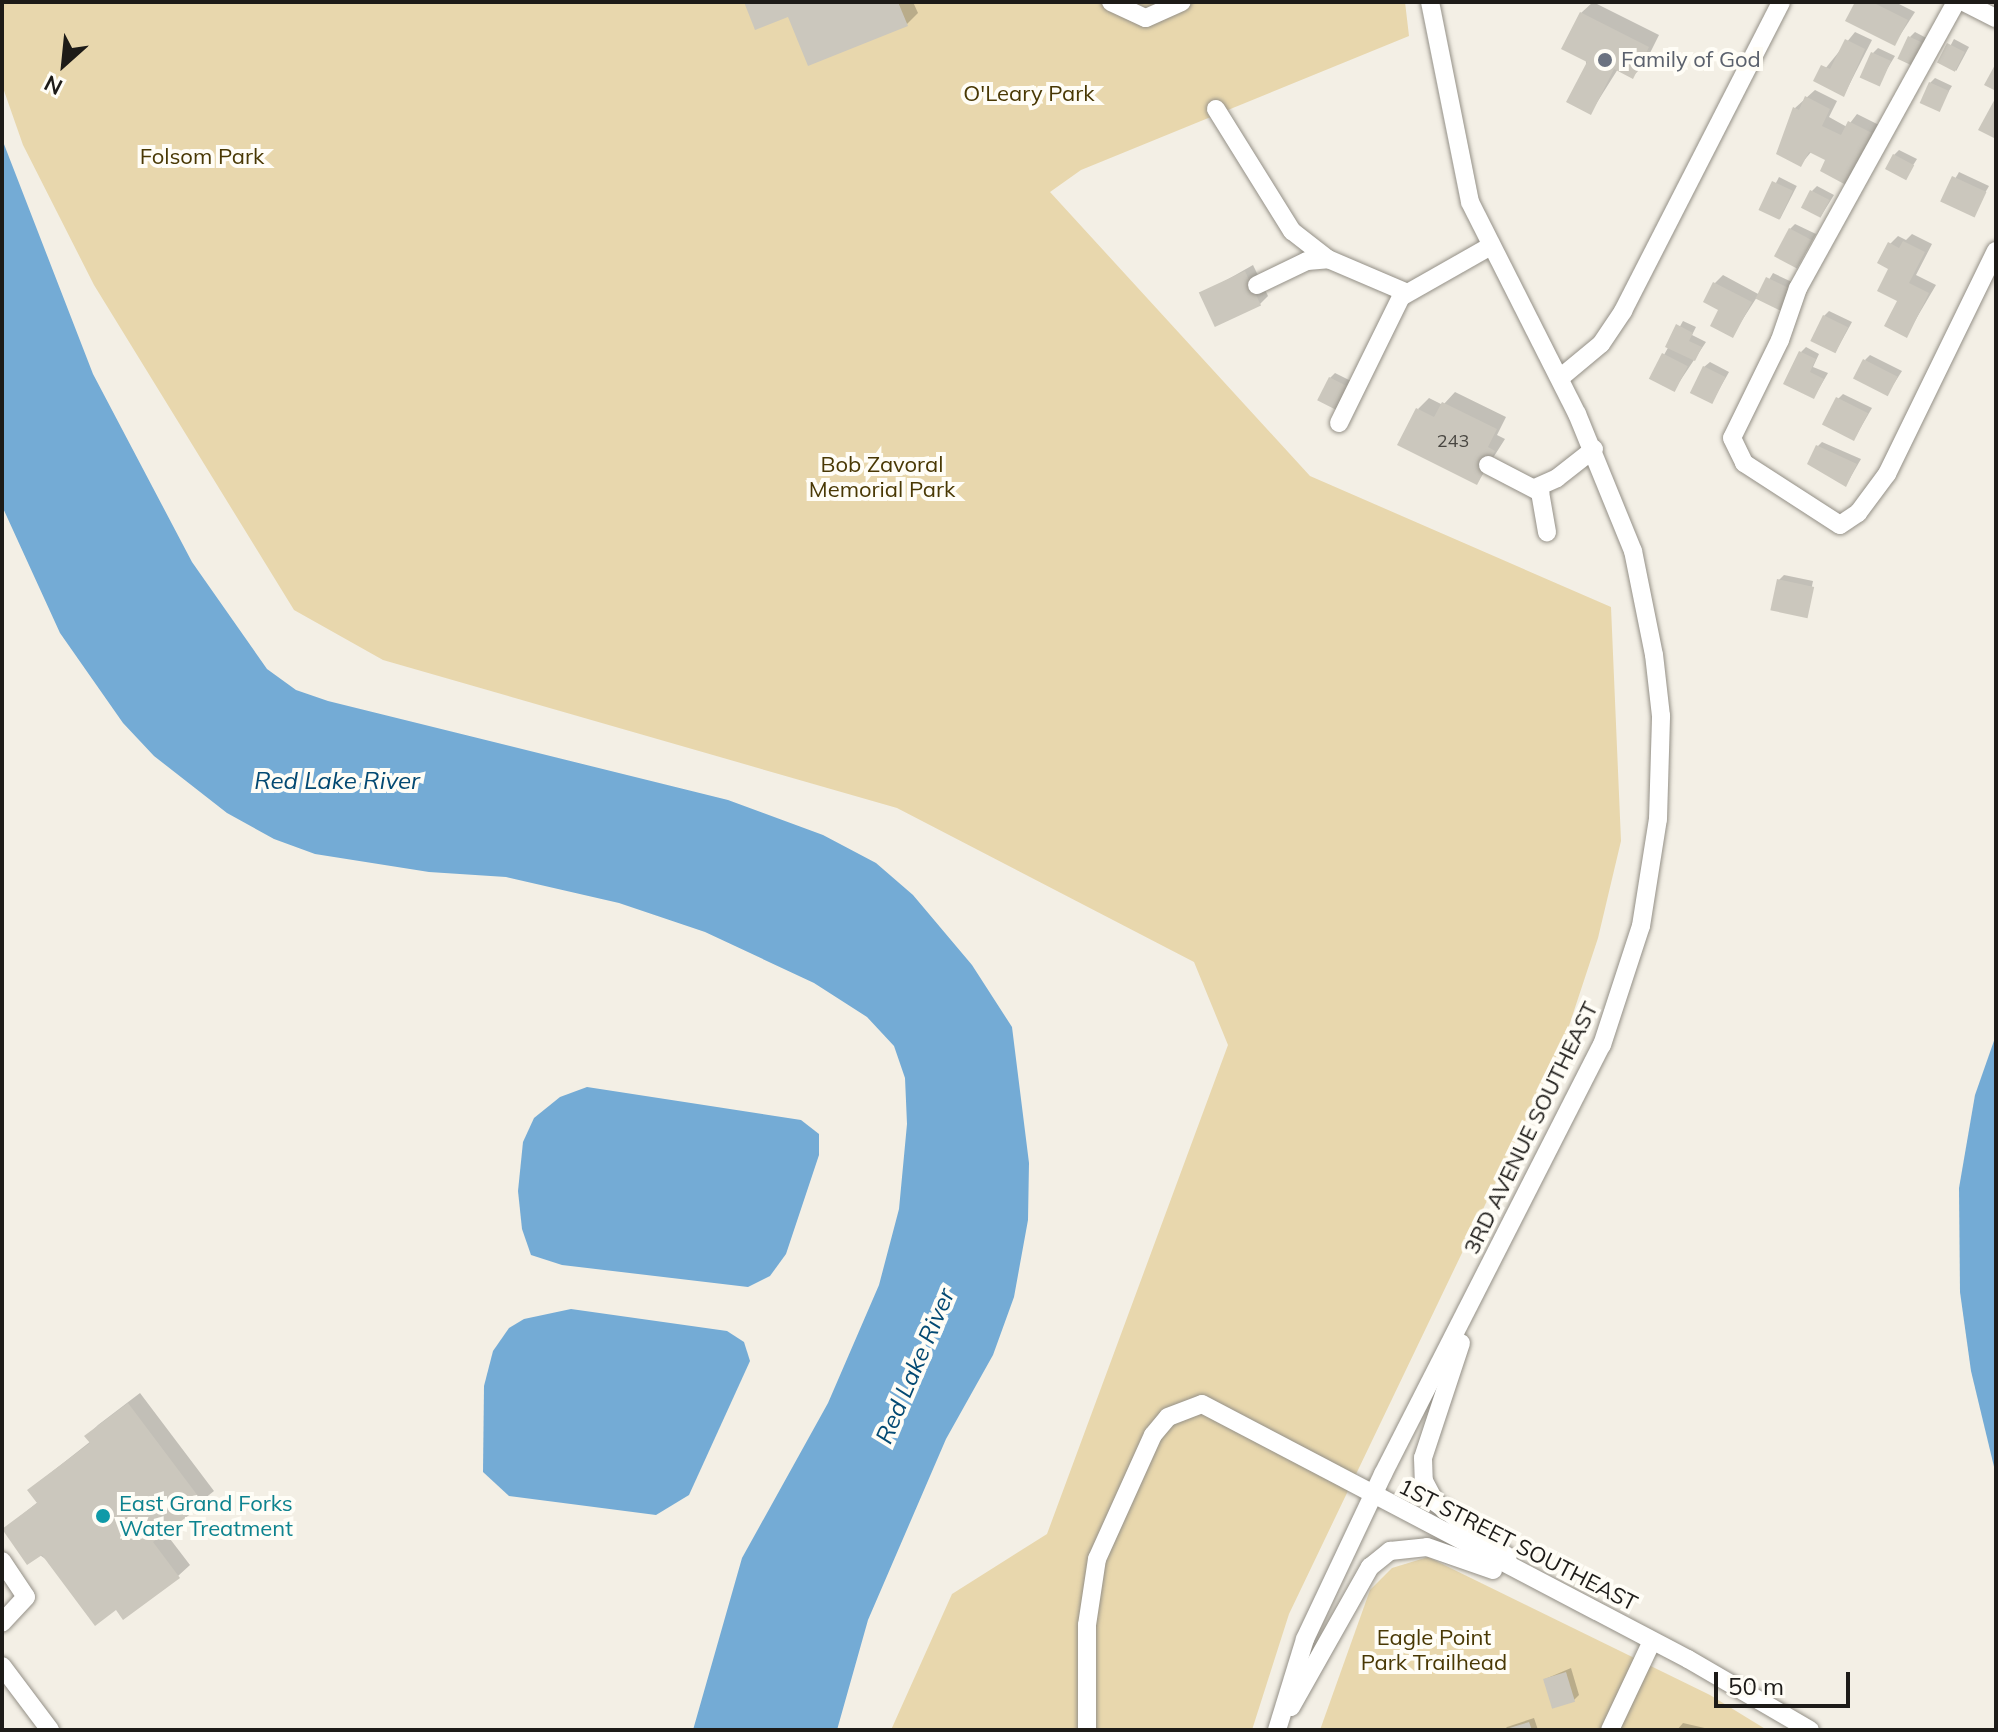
<!DOCTYPE html>
<style>
body{margin:0}
#map{position:relative;width:1998px;height:1732px;overflow:hidden;background:#f3efe5;font-family:Mulish,sans-serif}
div>[style]{position:absolute}
[style*='--x']{left:calc(var(--x)*1px);top:calc(var(--y)*1px);width:calc(var(--w)*1px);rotate:calc(var(--a)*1deg)}
.green>*{inset:0;background:#e8d7ad}
.water>*{inset:0;background:#74abd5}
.shadow>*{inset:0;background:#0003;transform-origin:0 0}
.building>*{inset:0;background:#cbc7bd;transform-origin:0 0}
.roads{filter:drop-shadow(0 0 2px #949087) drop-shadow(0 0 2px #949087)}
.minor>*{height:18px;margin:-9px;padding:0 9px;transform-origin:9px;border-radius:9px;background:#fff}
.dots>*{width:22px;height:22px;translate:-50% -50%;box-sizing:border-box;border:4px solid #fffdf6;border-radius:50%}
span{translate:-50% -50%;white-space:nowrap;text-align:center;line-height:1.15;-webkit-text-stroke:8px #fffdf6;paint-order:stroke}
.number-label{font-size:18px;color:#484641}
.number-label span{-webkit-text-stroke-width:0}
.worship-label{font-size:22px;color:#5b616d}
.left{translate:0 -50%;text-align:left}
.park-label{font-size:22px;color:#493804}
.street-label{font-size:22px;color:#1d1b18}
.culture-label{font-size:22px;color:#0d838f}
.water-label{font-size:24px;color:#034972;font-style:italic}
.frame{position:absolute;inset:0;border:4px solid #1d1b18;pointer-events:none}
.north{position:absolute;left:24px;top:24px;width:80px;height:80px;-webkit-text-stroke:6px #fffdf6;paint-order:stroke;rotate:207deg;font-size:22px;font-weight:700;line-height:32px;text-align:center;color:#1d1b18}
.north::after{content:'';display:block;margin:auto;width:28px;height:36px;background:#1d1b18;clip-path:polygon(50% 0,100% 100%,50% 72%,0 100%)}
.scale{position:absolute;left:1714px;top:1672px;width:136px;height:36px;box-sizing:border-box;border:4px solid #1d1b18;border-top:0;padding-left:10px;font-size:24px;line-height:28px;white-space:nowrap;color:#1d1b18;-webkit-text-stroke:6px #fffdf6;paint-order:stroke}
</style>
<div id="map">
<div class="green">
<i style="clip-path:polygon(2px 2px,1405px 2px,1409px 36px,1081px 170px,1050px 192px,1310px 476px,1611px 607px,1621px 841px,1598px 938px,1565px 1038px,1289px 1614px,1252px 1730px,891px 1730px,952px 1594px,1047px 1534px,1228px 1045px,1194px 962px,897px 808px,383px 660px,294px 610px,94px 285px,23px 145px,2px 85px)"></i>
<i style="clip-path:polygon(1428px 1557px,1710px 1695px,1767px 1730px,1320px 1730px,1370px 1590px,1392px 1568px)"></i>
</div>
<div class="water">
<i style="clip-path:polygon(2px 139px,93px 374px,192px 562px,267px 669px,296px 690px,328px 701px,728px 800px,823px 835px,876px 863px,913px 895px,972px 965px,1012px 1027px,1029px 1163px,1028px 1220px,1014px 1297px,993px 1355px,946px 1439px,868px 1620px,837px 1730px,693px 1730px,742px 1558px,828px 1403px,879px 1285px,899px 1209px,907px 1124px,905px 1078px,894px 1046px,867px 1017px,814px 983px,705px 932px,619px 903px,506px 877px,429px 872px,315px 854px,274px 839px,227px 813px,154px 756px,123px 723px,60px 633px,2px 506px)"></i>
<i style="clip-path:polygon(1996px 1035px,1996px 1475px,1971px 1371px,1960px 1292px,1959px 1188px,1975px 1095px)"></i>
<i style="clip-path:polygon(587px 1087px,801px 1120px,819px 1134px,819px 1155px,786px 1254px,770px 1276px,748px 1287px,562px 1265px,531px 1255px,522px 1229px,518px 1191px,523px 1142px,534px 1118px,560px 1097px)"></i>
<i style="clip-path:polygon(571px 1309px,727px 1331px,744px 1342px,750px 1361px,689px 1495px,656px 1515px,509px 1496px,483px 1472px,484px 1386px,493px 1351px,509px 1328px,524px 1319px)"></i>
</div>
<div class="shadow">
<i style="clip-path:polygon(746px 2px,913px 2px,918px 13px,907px 24px,789px 14px)"></i>
<i style="clip-path:polygon(1593px 2px,1659px 35px,1644px 65px,1633px 76px,1618px 69px,1591px 112px,1581px 13px)"></i>
<i style="clip-path:polygon(1857px 2px,1895px 2px,1915px 12px,1895px 43px)"></i>
<i style="clip-path:polygon(1855px 32px,1872px 40px,1844px 95px,1816px 80px)"></i>
<i style="clip-path:polygon(1915px 32px,1932px 41px,1922px 62px,1910px 37px)"></i>
<i style="left:1954px;top:39px;width:17px;height:27px;rotate:28deg"></i>
<i style="clip-path:polygon(1878px 48px,1895px 56px,1878px 84px,1873px 53px)"></i>
<i style="clip-path:polygon(1935px 78px,1952px 86px,1938px 109px,1930px 83px)"></i>
<i style="clip-path:polygon(1815px 90px,1837px 101px,1829px 117px,1847px 127px,1857px 114px,1879px 125px,1854px 174px,1812px 151px,1801px 164px,1795px 108px)"></i>
<i style="clip-path:polygon(1899px 150px,1917px 159px,1905px 178px,1894px 155px)"></i>
<i style="clip-path:polygon(1959px 172px,1989px 186px,1973px 214px,1943px 200px)"></i>
<i style="left:1779px;top:177px;width:20px;height:37px;rotate:27deg"></i>
<i style="clip-path:polygon(1817px 186px,1834px 195px,1821px 216px,1812px 191px)"></i>
<i style="clip-path:polygon(1795px 224px,1816px 234px,1798px 266px,1790px 229px)"></i>
<i style="clip-path:polygon(1912px 234px,1932px 244px,1916px 275px,1936px 285px,1906px 336px,1890px 244px,1898px 236px,1906px 240px)"></i>
<i style="clip-path:polygon(1253px 265px,1268px 296px,1260px 304px,1202px 294px)"></i>
<i style="clip-path:polygon(1773px 273px,1794px 283px,1785px 303px,1780px 308px,1757px 297px,1732px 336px,1721px 309px,1706px 301px,1715px 283px,1723px 275px,1760px 295px)"></i>
<i style="clip-path:polygon(1829px 311px,1852px 322px,1836px 351px,1824px 316px)"></i>
<i style="clip-path:polygon(1683px 321px,1696px 327px,1692px 335px,1706px 342px,1674px 390px,1651px 378px)"></i>
<i style="clip-path:polygon(1806px 347px,1819px 354px,1813px 367px,1828px 373px,1814px 397px,1801px 352px)"></i>
<i style="clip-path:polygon(1870px 355px,1902px 371px,1888px 393px,1865px 360px)"></i>
<i style="clip-path:polygon(1710px 362px,1729px 372px,1712px 402px,1704px 367px)"></i>
<i style="clip-path:polygon(1335px 373px,1353px 382px,1337px 408px,1330px 378px)"></i>
<i style="clip-path:polygon(1455px 392px,1506px 417px,1497px 435px,1505px 439px,1477px 483px,1418px 409px,1429px 398px,1443px 405px)"></i>
<i style="clip-path:polygon(1843px 394px,1872px 408px,1854px 439px,1838px 399px)"></i>
<i style="clip-path:polygon(1822px 442px,1861px 459px,1846px 485px,1817px 447px)"></i>
<i style="clip-path:polygon(1784px 575px,1813px 581px,1806px 616px,1779px 580px)"></i>
<i style="clip-path:polygon(140px 1393px,214px 1491px,164px 1531px,190px 1565px,178px 1576px,116px 1607px,3px 1530px,38px 1502px,29px 1490px,91px 1441px,87px 1436px,98px 1425px)"></i>
<i style="clip-path:polygon(1571px 1668px,1579px 1695px,1574px 1700px,1545px 1679px)"></i>
<i style="clip-path:polygon(1534px 1718px,1538px 1730px,1504px 1730px,1507px 1727px)"></i>
<i style="clip-path:polygon(1683px 1723px,1709px 1729px,1709px 1730px,1677px 1730px)"></i>
</div>
<div class="building">
<i style="clip-path:polygon(744px 2px,898px 2px,908px 26px,808px 66px,788px 17px,755px 30px)"></i>
<i style="clip-path:polygon(1855px 2px,1872px 2px,1908px 20px,1895px 46px,1845px 21px)"></i>
<i style="clip-path:polygon(1580px 12px,1649px 47px,1633px 79px,1614px 69px,1591px 115px,1566px 102px,1587px 62px,1561px 49px)"></i>
<i style="left:1908px;top:36px;width:23px;height:25px;rotate:25deg"></i>
<i style="clip-path:polygon(1845px 39px,1865px 49px,1844px 97px,1813px 81px,1821px 65px,1830px 69px)"></i>
<i style="left:1947px;top:43px;width:20px;height:22px;rotate:27deg"></i>
<i style="left:1871px;top:52px;width:22px;height:28px;rotate:24deg"></i>
<i style="clip-path:polygon(1996px 63px,1996px 91px,1984px 85px)"></i>
<i style="left:1929px;top:82px;width:22px;height:23px;rotate:24deg"></i>
<i style="clip-path:polygon(1805px 96px,1830px 109px,1822px 126px,1841px 135px,1848px 121px,1872px 133px,1846px 185px,1820px 171px,1825px 160px,1809px 152px,1801px 167px,1776px 154px,1793px 107px,1799px 110px)"></i>
<i style="clip-path:polygon(1996px 97px,1996px 139px,1978px 130px)"></i>
<i style="left:1893px;top:154px;width:24px;height:17px;rotate:28deg"></i>
<i style="left:1952px;top:176px;width:38px;height:28px;rotate:25deg"></i>
<i style="left:1772px;top:181px;width:23px;height:32px;rotate:25deg"></i>
<i style="left:1810px;top:190px;width:22px;height:20px;rotate:27deg"></i>
<i style="left:1789px;top:228px;width:26px;height:32px;rotate:28deg"></i>
<i style="clip-path:polygon(1903px 241px,1925px 252px,1909px 283px,1929px 293px,1907px 338px,1884px 326px,1897px 301px,1877px 291px,1888px 269px,1877px 263px,1888px 242px,1899px 248px)"></i>
<i style="left:1245px;top:271px;width:38px;height:51px;rotate:65deg"></i>
<i style="left:1766px;top:277px;width:28px;height:24px;rotate:26deg"></i>
<i style="clip-path:polygon(1713px 282px,1752px 302px,1733px 338px,1710px 326px,1718px 310px,1703px 302px)"></i>
<i style="left:1823px;top:315px;width:28px;height:29px;rotate:26deg"></i>
<i style="clip-path:polygon(1676px 324px,1693px 333px,1689px 341px,1702px 347px,1695px 361px,1665px 347px)"></i>
<i style="clip-path:polygon(1799px 351px,1816px 359px,1810px 372px,1824px 379px,1814px 399px,1783px 384px)"></i>
<i style="left:1662px;top:353px;width:29px;height:29px;rotate:27deg"></i>
<i style="left:1863px;top:359px;width:39px;height:22px;rotate:27deg"></i>
<i style="left:1703px;top:366px;width:25px;height:30px;rotate:26deg"></i>
<i style="left:1329px;top:377px;width:22px;height:26px;rotate:27deg"></i>
<i style="left:1836px;top:397px;width:36px;height:31px;rotate:27deg"></i>
<i style="clip-path:polygon(1442px 402px,1497px 429px,1488px 447px,1495px 451px,1477px 485px,1397px 445px,1416px 408px,1434px 417px)"></i>
<i style="clip-path:polygon(1816px 445px,1857px 464px,1846px 487px,1807px 464px)"></i>
<i style="left:1777px;top:579px;width:38px;height:32px;rotate:12deg"></i>
<i style="clip-path:polygon(128px 1403px,204px 1504px,153px 1542px,180px 1578px,123px 1620px,116px 1610px,95px 1626px,42px 1555px,27px 1565px,2px 1529px,37px 1503px,27px 1490px,90px 1443px,84px 1436px)"></i>
<i style="left:1566px;top:1672px;width:31px;height:24px;rotate:73deg"></i>
<i style="clip-path:polygon(1529px 1722px,1532px 1730px,1506px 1730px,1506px 1729px)"></i>
</div>
<div class="roads">
<div class="minor">
<i style="--x:1111;--y:2;--w:38;--a:25"></i>
<i style="--x:1146;--y:18;--w:39;--a:-24"></i>
<i style="--x:1956;--y:2;--w:327;--a:118.9"></i>
<i style="--x:1798;--y:288;--w:55;--a:109.1"></i>
<i style="--x:1780;--y:340;--w:109;--a:116.1"></i>
<i style="--x:1732;--y:438;--w:28;--a:64"></i>
<i style="--x:1744;--y:463;--w:114;--a:32.9"></i>
<i style="--x:1840;--y:525;--w:22;--a:-34"></i>
<i style="--x:1858;--y:513;--w:49;--a:-53.4"></i>
<i style="--x:1887;--y:474;--w:248;--a:-64"></i>
<i style="--x:1964;--y:2;--w:36;--a:27"></i>
<i style="--x:1216;--y:109;--w:144;--a:58.1"></i>
<i style="--x:1292;--y:231;--w:46;--a:37.9"></i>
<i style="--x:1328;--y:259;--w:84;--a:23.2"></i>
<i style="--x:1257;--y:285;--w:55;--a:-25.6"></i>
<i style="--x:1307;--y:261;--w:21;--a:-5"></i>
<i style="--x:1560;--y:378;--w:53;--a:-39.7"></i>
<i style="--x:1601;--y:344;--w:40;--a:-56"></i>
<i style="--x:1623;--y:311;--w:347;--a:-62.9"></i>
<i style="--x:1339;--y:423;--w:140;--a:-63.8"></i>
<i style="--x:1401;--y:297;--w:101;--a:-29.6"></i>
<i style="--x:1488;--y:465;--w:59;--a:27.4"></i>
<i style="--x:1540;--y:492;--w:41;--a:80.1"></i>
<i style="--x:1535;--y:488;--w:24;--a:-24"></i>
<i style="--x:1557;--y:478;--w:47;--a:-38.1"></i>
<i style="--x:1461;--y:1343;--w:121;--a:108.3"></i>
<i style="--x:1423;--y:1458;--w:23;--a:88"></i>
<i style="--x:1424;--y:1481;--w:24;--a:62"></i>
<i style="--x:1435;--y:1502;--w:91;--a:37"></i>
<i style="--x:2;--y:1561;--w:43;--a:56.3"></i>
<i style="--x:26;--y:1597;--w:35;--a:133"></i>
<i style="--x:2;--y:1666;--w:80;--a:53.1"></i>
<i style="--x:1291;--y:1707;--w:161;--a:-60.6"></i>
<i style="--x:1370;--y:1567;--w:26;--a:-39"></i>
<i style="--x:1390;--y:1551;--w:37;--a:-6"></i>
<i style="--x:1427;--y:1547;--w:70;--a:19.2"></i>
<i style="--x:1087;--y:1730;--w:105;--a:-90"></i>
<i style="--x:1087;--y:1625;--w:67;--a:-81.4"></i>
<i style="--x:1097;--y:1559;--w:136;--a:-65.7"></i>
<i style="--x:1153;--y:1435;--w:23;--a:-50"></i>
<i style="--x:1168;--y:1417;--w:36;--a:-21"></i>
<i style="--x:1202;--y:1404;--w:549;--a:27.69"></i>
<i style="--x:1688;--y:1659;--w:141;--a:30.2"></i>
<i style="--x:1277;--y:1730;--w:95;--a:-72.9"></i>
<i style="--x:1305;--y:1639;--w:183;--a:-64.7"></i>
<i style="--x:1383;--y:1474;--w:482;--a:-63"></i>
<i style="--x:1602;--y:1045;--w:125;--a:-71.9"></i>
<i style="--x:1641;--y:926;--w:108;--a:-81"></i>
<i style="--x:1658;--y:819;--w:103;--a:-88.3"></i>
<i style="--x:1661;--y:716;--w:61;--a:-96.5"></i>
<i style="--x:1654;--y:655;--w:106;--a:-101.4"></i>
<i style="--x:1633;--y:551;--w:148;--a:-112.2"></i>
<i style="--x:1577;--y:414;--w:237;--a:-116.8"></i>
<i style="--x:1470;--y:202;--w:204;--a:-101.3"></i>
<i style="--x:1610;--y:1730;--w:98;--a:-64.7"></i>
</div>
</div>
<div class="dots">
<i style="left:1605px;top:60px;background:#6b7280"></i>
<i style="left:103px;top:1516px;background:#0f9aa8"></i>
</div>
<div class="number-label">
<span style="left:1453px;top:441px">243</span>
</div>
<div class="worship-label">
<span class="left" style="left:1621px;top:60px">Family of God</span>
</div>
<div class="park-label">
<span style="left:1029px;top:94px">O'Leary Park</span>
<span style="left:202px;top:157px">Folsom Park</span>
<span style="left:882px;top:477px">Bob Zavoral<br>Memorial Park</span>
<span style="left:1434px;top:1650px">Eagle Point<br>Park Trailhead</span>
</div>
<div class="street-label">
<span style="left:1531px;top:1128px;rotate:-64deg">3RD AVENUE SOUTHEAST</span>
<span style="left:1518px;top:1545px;rotate:27deg">1ST STREET SOUTHEAST</span>
</div>
<div class="culture-label">
<span class="left" style="left:119px;top:1516px">East Grand Forks<br>Water Treatment</span>
</div>
<div class="water-label">
<span style="left:337px;top:781px">Red Lake River</span>
<span style="left:915px;top:1366px;rotate:-67deg">Red Lake River</span>
</div>
<div class="frame"></div>
<div class="north">N</div>
<div class="scale">50 m</div>
</div>
